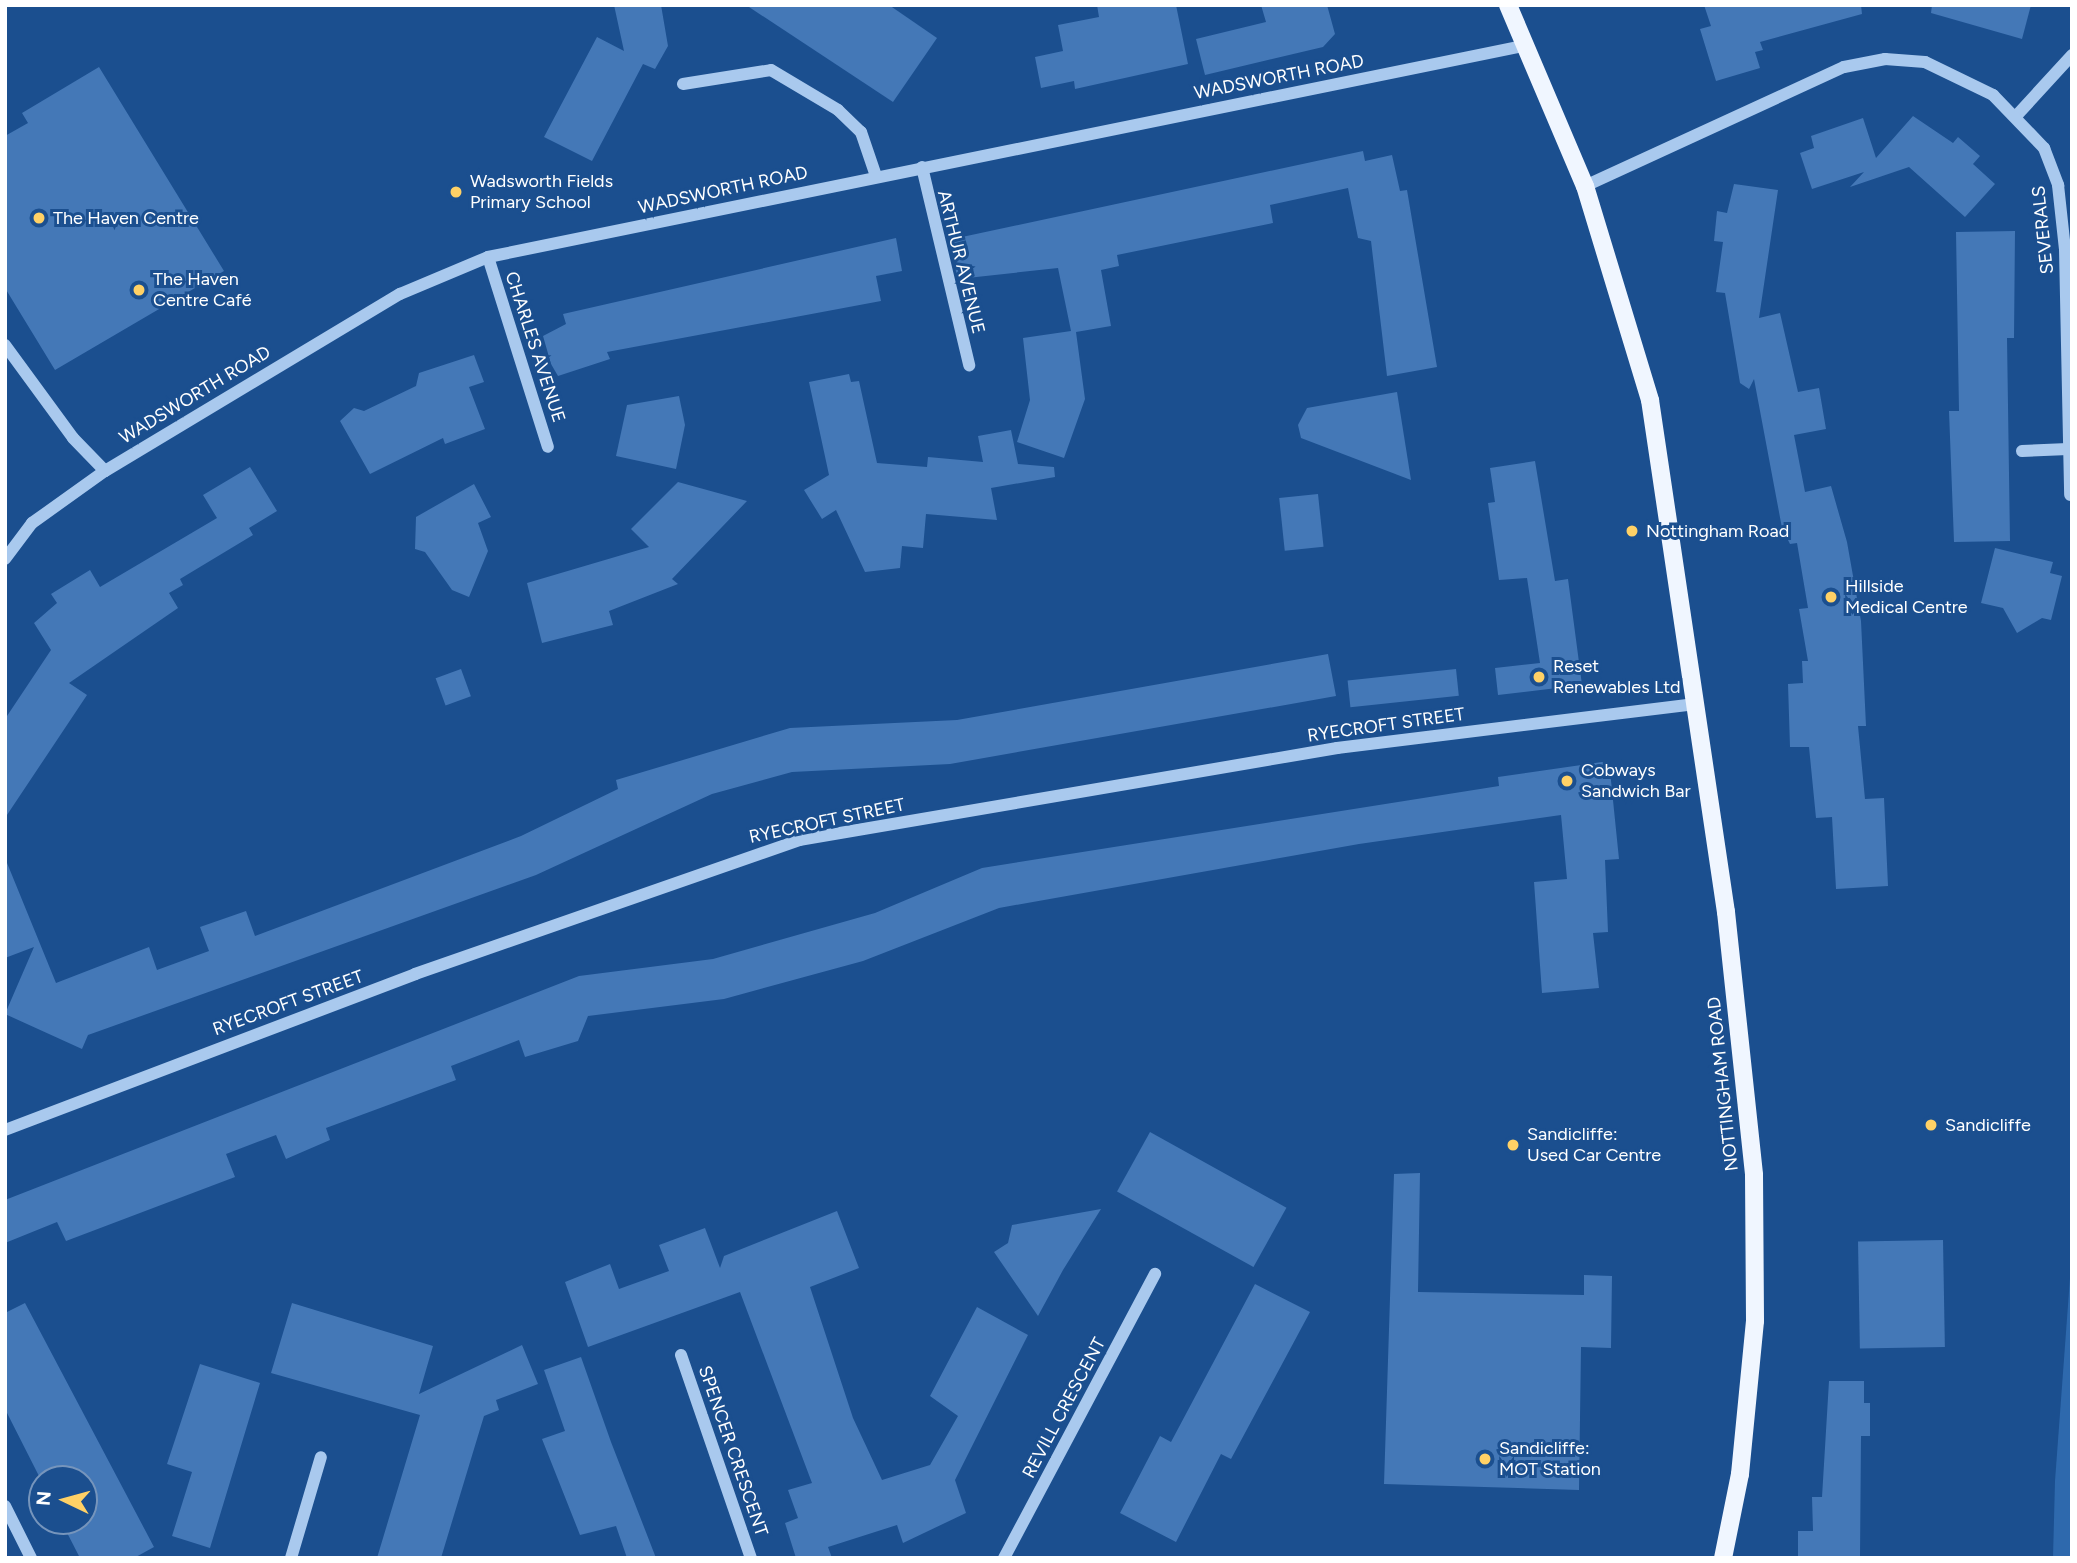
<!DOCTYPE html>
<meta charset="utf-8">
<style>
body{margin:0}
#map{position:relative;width:2077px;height:1563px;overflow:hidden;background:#1b4f8f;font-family:Figtree,sans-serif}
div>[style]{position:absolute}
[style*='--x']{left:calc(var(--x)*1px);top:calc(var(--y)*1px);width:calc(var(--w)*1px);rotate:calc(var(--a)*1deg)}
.green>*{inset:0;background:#2e69ad}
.building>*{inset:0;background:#4478b7;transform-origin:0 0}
.minor>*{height:12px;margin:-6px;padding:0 6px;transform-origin:6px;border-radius:6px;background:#a9c9ee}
.major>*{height:18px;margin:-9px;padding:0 9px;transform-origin:9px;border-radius:9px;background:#f0f6ff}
.dots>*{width:19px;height:19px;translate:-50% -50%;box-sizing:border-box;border:4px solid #1b4f8f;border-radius:50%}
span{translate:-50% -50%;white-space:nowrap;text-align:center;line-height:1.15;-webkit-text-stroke:6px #1b4f8f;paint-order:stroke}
.street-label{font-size:18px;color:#fff}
.poi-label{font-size:18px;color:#fff}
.left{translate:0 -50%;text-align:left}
.frame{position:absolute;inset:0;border:7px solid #fff;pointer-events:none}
.north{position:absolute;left:28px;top:1465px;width:70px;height:70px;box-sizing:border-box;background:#1b4f8f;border:2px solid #7695bc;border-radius:50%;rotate:275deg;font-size:19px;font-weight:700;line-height:28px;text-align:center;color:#fff}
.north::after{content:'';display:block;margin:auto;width:24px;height:32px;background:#ffd166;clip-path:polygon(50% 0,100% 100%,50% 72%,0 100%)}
</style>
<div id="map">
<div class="green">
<i style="clip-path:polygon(2072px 1251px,2072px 1558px,2053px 1558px,2055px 1481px)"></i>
</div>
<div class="building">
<i style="clip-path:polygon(614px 5px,661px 5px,668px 46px,655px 69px,643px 64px,592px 161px,544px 137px,597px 37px,624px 51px)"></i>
<i style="clip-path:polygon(746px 5px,889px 5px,937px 38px,893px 102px)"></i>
<i style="clip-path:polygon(1097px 5px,1176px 5px,1188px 64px,1075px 89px,1074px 81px,1041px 88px,1035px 57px,1063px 51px,1058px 25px,1099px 17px)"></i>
<i style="clip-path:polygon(1261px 5px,1327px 5px,1335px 34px,1323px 47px,1205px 75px,1196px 39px,1266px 22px)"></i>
<i style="clip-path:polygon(1704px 5px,1861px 5px,1862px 14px,1760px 42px,1763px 50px,1755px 52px,1760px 68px,1716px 81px,1700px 29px,1711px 26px)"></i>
<i style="clip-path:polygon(1932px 5px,2031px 5px,2022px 39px,1931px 13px)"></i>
<i style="clip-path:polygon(99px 67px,224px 271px,55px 370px,5px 288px,5px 136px,28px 123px,22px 113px)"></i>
<i style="clip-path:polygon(1913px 116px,1953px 143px,1958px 137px,1980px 156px,1973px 164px,1995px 184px,1965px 217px,1909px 167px,1850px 187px,1864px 172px,1812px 189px,1800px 153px,1814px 148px,1811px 136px,1863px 118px,1876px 158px)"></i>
<i style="clip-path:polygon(1363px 151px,1365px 161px,1392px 155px,1400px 191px,1407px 190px,1437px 367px,1387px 376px,1371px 241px,1358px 238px,1348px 188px,1270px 205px,1273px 223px,1117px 255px,1119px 266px,1101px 270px,1111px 326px,1076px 332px,1085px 399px,1064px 458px,1017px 442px,1030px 400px,1023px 338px,1071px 331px,1058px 268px,958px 279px,948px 240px)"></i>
<i style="clip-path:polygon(1734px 184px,1778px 190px,1759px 318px,1780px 313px,1798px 392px,1819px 388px,1826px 429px,1794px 435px,1805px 492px,1831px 486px,1847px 542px,1861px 621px,1866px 726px,1858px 726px,1865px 799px,1884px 798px,1888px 886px,1836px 889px,1832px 817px,1816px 818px,1809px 747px,1790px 747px,1788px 684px,1803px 683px,1802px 661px,1808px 661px,1799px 609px,1808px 608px,1797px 543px,1790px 544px,1782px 528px,1754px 379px,1749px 389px,1740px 383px,1725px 293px,1716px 292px,1723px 242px,1714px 241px,1717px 211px,1727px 213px)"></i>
<i style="clip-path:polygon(2015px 231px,2014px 338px,2007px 338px,2010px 541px,1954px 542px,1949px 411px,1959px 411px,1956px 232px)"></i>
<i style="clip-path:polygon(896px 238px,902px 271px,876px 276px,881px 301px,607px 352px,610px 359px,558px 376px,551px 364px,543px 336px,566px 324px,563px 314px)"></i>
<i style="clip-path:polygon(474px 355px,484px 382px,469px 387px,485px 429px,445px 444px,443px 438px,370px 474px,340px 421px,354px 408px,364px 411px,416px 386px,419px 373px)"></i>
<i style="clip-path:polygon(849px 374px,851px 382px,859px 381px,877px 463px,927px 467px,928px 457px,983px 462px,978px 436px,1011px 430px,1018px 464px,1054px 467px,1055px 477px,991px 488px,997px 520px,926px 514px,923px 548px,902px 546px,900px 568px,865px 572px,836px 510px,822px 519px,804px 490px,829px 475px,809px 382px)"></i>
<i style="clip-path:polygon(1397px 392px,1411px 480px,1301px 438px,1298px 425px,1307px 408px)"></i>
<i style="clip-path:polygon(679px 396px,685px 425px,676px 469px,616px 456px,627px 405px)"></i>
<i style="clip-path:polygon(1535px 461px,1555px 581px,1568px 579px,1582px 685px,1498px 695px,1495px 668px,1540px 663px,1527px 578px,1499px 580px,1488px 503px,1495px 502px,1490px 468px)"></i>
<i style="clip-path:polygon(250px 467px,277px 511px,249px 528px,253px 535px,180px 579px,183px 585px,169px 593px,178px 608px,69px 683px,87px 695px,5px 818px,5px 719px,51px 650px,34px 623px,57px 603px,51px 594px,90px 570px,100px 587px,217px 518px,203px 495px)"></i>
<i style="clip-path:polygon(678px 482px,747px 501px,672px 579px,678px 584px,609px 611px,613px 625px,542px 643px,527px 583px,649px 547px,631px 529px)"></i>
<i style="clip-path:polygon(474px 484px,491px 517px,478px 523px,488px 551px,469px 597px,452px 590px,425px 552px,415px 549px,416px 517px)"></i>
<i style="left:1318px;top:494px;width:53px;height:39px;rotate:84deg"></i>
<i style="clip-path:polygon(1995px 548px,2053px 562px,2050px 573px,2062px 576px,2051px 620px,2042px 618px,2017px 633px,2003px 608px,1981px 603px)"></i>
<i style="clip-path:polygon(1328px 654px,1336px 696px,950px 764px,792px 772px,712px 794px,536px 875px,88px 1035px,82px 1049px,5px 1014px,34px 947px,5px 958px,5px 858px,56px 983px,149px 947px,157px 970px,209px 951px,200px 927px,246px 911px,255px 936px,521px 836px,618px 789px,616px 780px,790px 728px,957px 720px)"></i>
<i style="left:461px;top:669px;width:29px;height:27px;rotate:70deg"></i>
<i style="left:1456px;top:669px;width:27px;height:109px;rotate:84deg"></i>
<i style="clip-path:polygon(1609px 761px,1619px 859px,1605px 860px,1608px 932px,1593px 933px,1599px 988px,1542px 993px,1534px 882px,1567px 879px,1561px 815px,1359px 844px,999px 908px,863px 961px,724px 999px,588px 1016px,578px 1041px,525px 1057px,519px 1040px,451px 1066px,456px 1080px,326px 1128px,330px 1140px,286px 1159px,276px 1135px,226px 1154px,235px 1177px,66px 1241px,57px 1222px,5px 1243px,5px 1200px,579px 976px,713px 959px,875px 913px,982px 868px,1499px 786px,1498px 777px)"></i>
<i style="left:1150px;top:1132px;width:156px;height:68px;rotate:29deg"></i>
<i style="clip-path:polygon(1420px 1173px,1418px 1292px,1584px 1295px,1584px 1275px,1612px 1276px,1611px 1348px,1581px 1347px,1579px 1490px,1384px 1484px,1394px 1174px)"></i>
<i style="clip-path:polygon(1101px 1209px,1063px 1270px,1038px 1316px,994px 1252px,1008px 1243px,1012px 1225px)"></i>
<i style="clip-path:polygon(837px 1211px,859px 1268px,810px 1287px,853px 1418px,882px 1480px,930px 1465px,958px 1416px,930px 1396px,977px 1307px,1028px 1335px,955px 1480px,966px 1513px,903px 1543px,897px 1525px,828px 1547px,832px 1558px,796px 1558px,785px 1523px,798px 1518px,788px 1490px,812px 1483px,740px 1292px,588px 1347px,565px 1282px,610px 1264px,619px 1289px,669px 1271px,659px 1245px,705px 1228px,720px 1268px,724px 1256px)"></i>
<i style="left:1943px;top:1240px;width:107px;height:85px;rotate:89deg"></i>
<i style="clip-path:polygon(1255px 1284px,1310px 1312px,1231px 1459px,1221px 1454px,1176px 1542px,1120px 1513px,1160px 1436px,1171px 1442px)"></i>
<i style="clip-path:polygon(25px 1303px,154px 1547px,134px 1558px,80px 1558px,61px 1521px,84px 1521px,84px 1479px,42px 1482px,5px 1409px,5px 1313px)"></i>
<i style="clip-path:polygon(292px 1303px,433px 1346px,419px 1394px,522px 1345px,538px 1384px,496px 1400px,499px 1410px,484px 1416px,441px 1558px,377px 1558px,420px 1415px,271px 1373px)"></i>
<i style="clip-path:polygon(581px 1357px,611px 1442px,656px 1558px,627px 1558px,616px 1526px,580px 1535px,542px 1439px,565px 1431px,544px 1370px)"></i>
<i style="clip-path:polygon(200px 1364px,260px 1383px,210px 1548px,172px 1536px,192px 1472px,167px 1464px)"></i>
<i style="clip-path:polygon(1829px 1381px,1864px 1381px,1864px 1403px,1870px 1403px,1870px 1436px,1861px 1436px,1860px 1558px,1798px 1558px,1798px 1531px,1813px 1531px,1812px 1497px,1822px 1497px)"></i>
</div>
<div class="minor">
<i style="--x:683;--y:84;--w:89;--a:-9"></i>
<i style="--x:771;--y:70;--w:78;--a:30.8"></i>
<i style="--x:838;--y:110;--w:32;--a:44"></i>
<i style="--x:861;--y:132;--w:46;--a:71.2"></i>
<i style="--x:2018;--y:114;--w:80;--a:-47.5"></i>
<i style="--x:922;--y:167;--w:204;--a:76.6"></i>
<i style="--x:1585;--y:186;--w:285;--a:-24.7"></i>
<i style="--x:1844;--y:67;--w:42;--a:-11"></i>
<i style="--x:1885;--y:59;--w:40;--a:4.3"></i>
<i style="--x:1925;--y:62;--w:76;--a:25.9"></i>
<i style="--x:1993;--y:95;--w:74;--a:46.1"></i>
<i style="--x:2044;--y:148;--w:40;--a:69"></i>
<i style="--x:2058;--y:185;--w:64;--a:83.8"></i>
<i style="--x:2065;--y:249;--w:246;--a:88.8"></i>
<i style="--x:488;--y:257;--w:199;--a:72.5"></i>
<i style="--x:5;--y:345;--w:115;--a:53.8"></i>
<i style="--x:73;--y:438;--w:46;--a:45.9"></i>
<i style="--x:2022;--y:451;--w:46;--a:-2.5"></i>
<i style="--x:5;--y:559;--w:45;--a:-53.1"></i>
<i style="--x:32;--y:523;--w:90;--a:-35.5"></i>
<i style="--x:105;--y:471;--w:344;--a:-31"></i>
<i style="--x:400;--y:294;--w:95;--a:-22.8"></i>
<i style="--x:488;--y:257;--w:1061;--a:-11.52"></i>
<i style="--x:5;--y:1130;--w:439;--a:-20.8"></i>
<i style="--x:415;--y:974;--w:407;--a:-19.2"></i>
<i style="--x:799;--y:840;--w:546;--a:-9.7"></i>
<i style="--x:1337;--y:748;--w:361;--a:-7"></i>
<i style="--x:681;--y:1355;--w:215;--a:71"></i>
<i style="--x:5;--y:1506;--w:58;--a:63.4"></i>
<i style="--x:291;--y:1558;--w:105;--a:-73.5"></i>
<i style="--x:1004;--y:1558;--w:322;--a:-62"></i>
</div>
<div class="major">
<i style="--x:1508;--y:5;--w:197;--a:67"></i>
<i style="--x:1585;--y:186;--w:224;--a:73.1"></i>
<i style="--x:1650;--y:400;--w:518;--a:81.56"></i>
<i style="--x:1726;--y:912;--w:264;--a:83.9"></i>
<i style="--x:1754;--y:1175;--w:146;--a:89.6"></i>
<i style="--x:1755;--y:1321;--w:154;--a:95.6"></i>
<i style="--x:1740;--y:1474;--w:86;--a:101.4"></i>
</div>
<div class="dots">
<i style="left:456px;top:192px;background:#ffd166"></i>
<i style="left:39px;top:218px;background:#ffd166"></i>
<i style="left:139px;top:290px;background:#ffd166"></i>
<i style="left:1632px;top:531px;background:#ffd166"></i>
<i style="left:1831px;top:597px;background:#ffd166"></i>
<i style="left:1539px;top:677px;background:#ffd166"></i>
<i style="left:1567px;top:781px;background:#ffd166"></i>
<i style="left:1931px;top:1125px;background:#ffd166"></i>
<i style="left:1513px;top:1145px;background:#ffd166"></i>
<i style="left:1485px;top:1459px;background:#ffd166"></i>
</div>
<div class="street-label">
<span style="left:1279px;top:77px;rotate:-11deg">WADSWORTH ROAD</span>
<span style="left:723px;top:190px;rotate:-12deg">WADSWORTH ROAD</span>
<span style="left:2043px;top:230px;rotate:-96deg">SEVERALS</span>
<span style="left:961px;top:262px;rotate:76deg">ARTHUR AVENUE</span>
<span style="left:535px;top:347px;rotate:72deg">CHARLES AVENUE</span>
<span style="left:195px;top:395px;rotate:-31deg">WADSWORTH ROAD</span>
<span style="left:1386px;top:725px;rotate:-8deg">RYECROFT STREET</span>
<span style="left:827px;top:821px;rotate:-12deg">RYECROFT STREET</span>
<span style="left:288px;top:1003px;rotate:-20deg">RYECROFT STREET</span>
<span style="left:1723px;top:1084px;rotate:-96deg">NOTTINGHAM ROAD</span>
<span style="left:1064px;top:1408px;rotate:-62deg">REVILL CRESCENT</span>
<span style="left:733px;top:1451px;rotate:71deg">SPENCER CRESCENT</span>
</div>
<div class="poi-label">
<span class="left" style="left:470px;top:192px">Wadsworth Fields<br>Primary School</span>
<span class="left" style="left:53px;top:218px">The Haven Centre</span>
<span class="left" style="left:153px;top:290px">The Haven<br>Centre Café</span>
<span class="left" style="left:1646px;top:531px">Nottingham Road</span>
<span class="left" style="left:1845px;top:597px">Hillside<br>Medical Centre</span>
<span class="left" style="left:1553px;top:677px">Reset<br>Renewables Ltd</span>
<span class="left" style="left:1581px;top:781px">Cobways<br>Sandwich Bar</span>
<span class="left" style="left:1945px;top:1125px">Sandicliffe</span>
<span class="left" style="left:1527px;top:1145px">Sandicliffe:<br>Used Car Centre</span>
<span class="left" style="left:1499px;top:1459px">Sandicliffe:<br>MOT Station</span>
</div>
<div class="frame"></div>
<div class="north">N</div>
</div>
